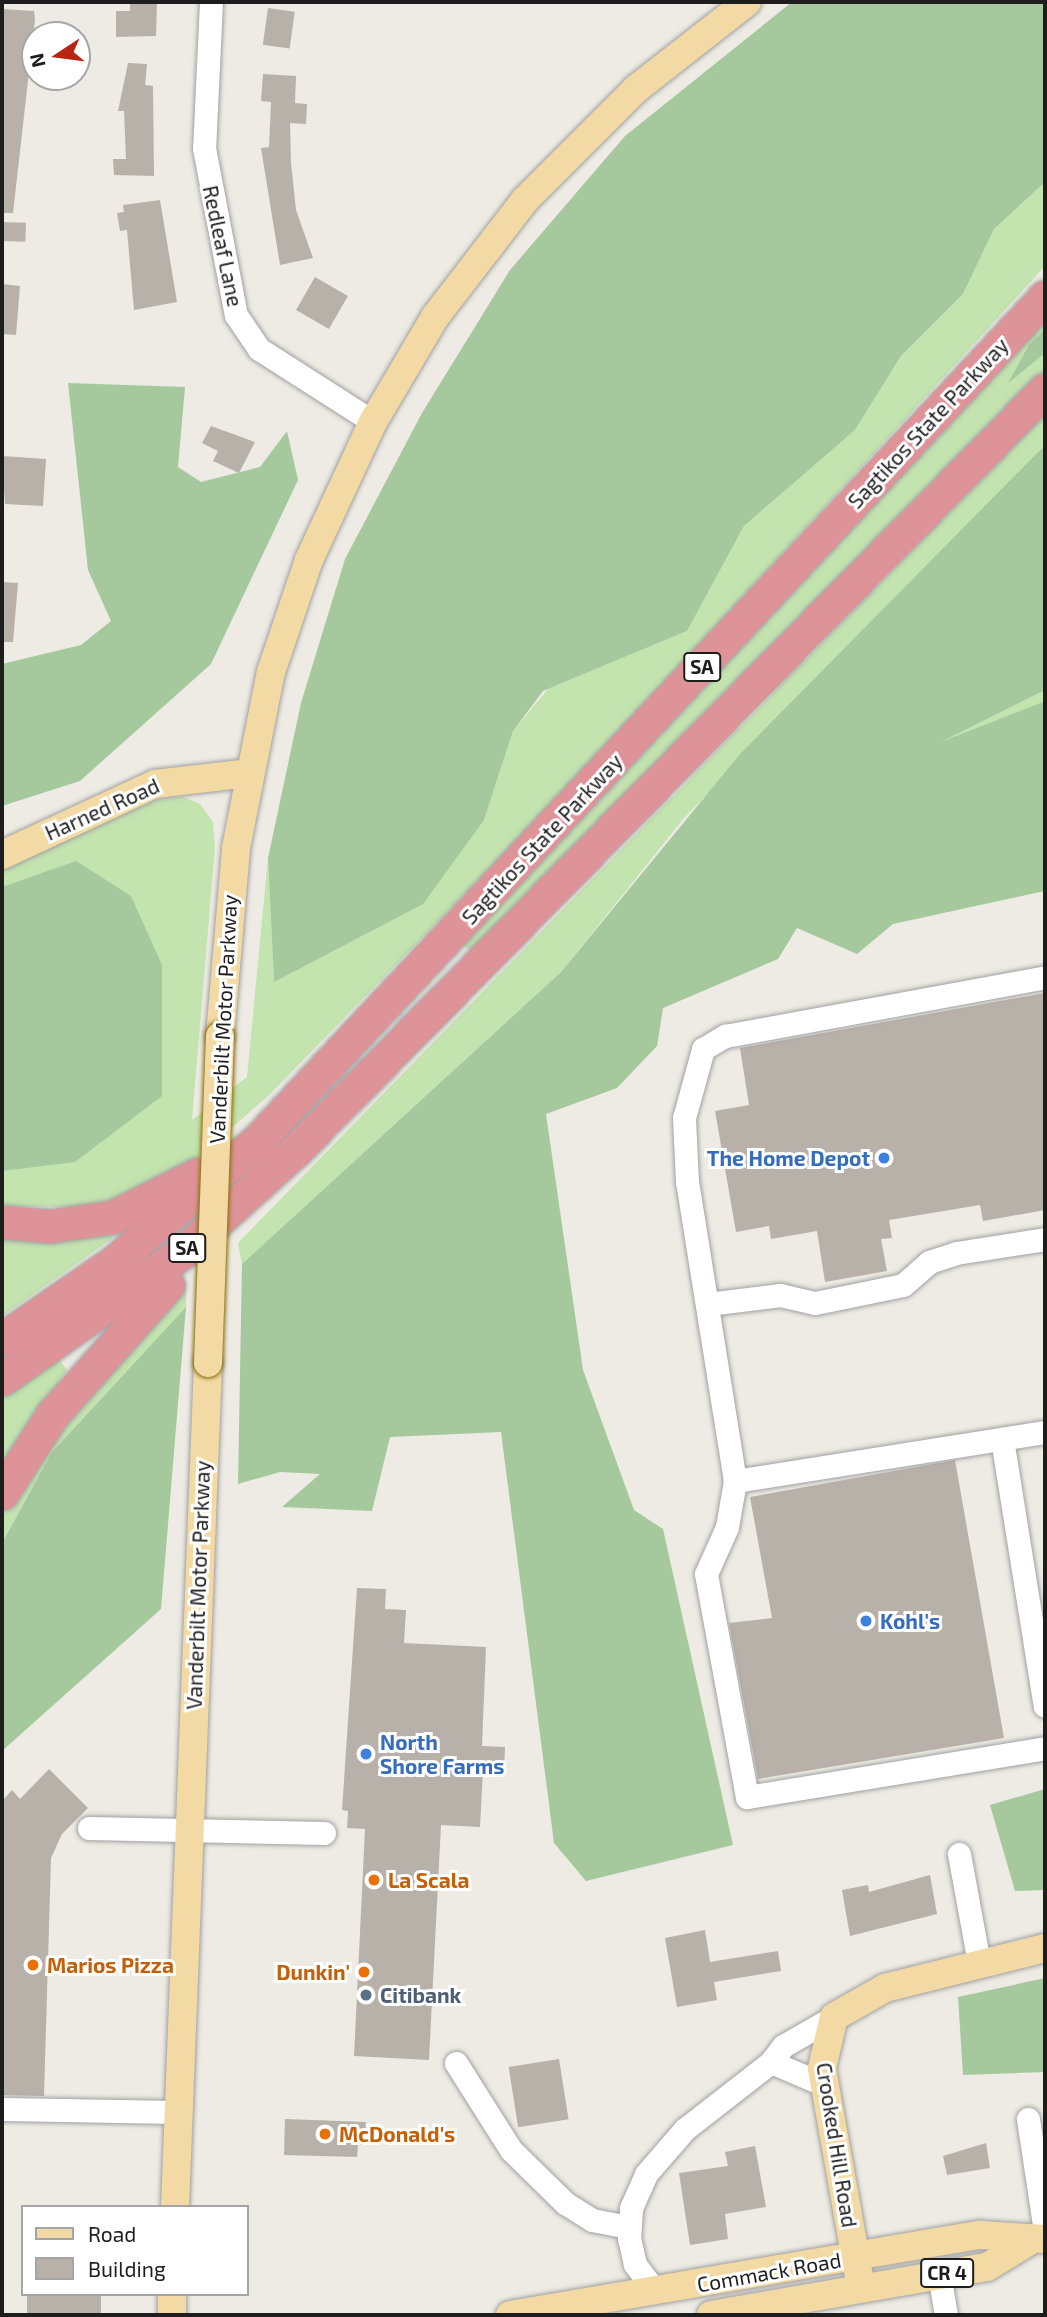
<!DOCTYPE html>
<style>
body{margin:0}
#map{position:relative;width:1047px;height:2317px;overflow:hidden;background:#edebe4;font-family:"Exo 2",sans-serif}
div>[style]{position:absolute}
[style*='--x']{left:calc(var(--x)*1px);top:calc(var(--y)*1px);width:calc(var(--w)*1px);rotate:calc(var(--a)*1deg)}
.grass>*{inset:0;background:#c3e3af}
.forest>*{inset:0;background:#a5c99d}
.building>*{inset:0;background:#b7b1aa;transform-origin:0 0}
.roads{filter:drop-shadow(0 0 2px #a1a1a1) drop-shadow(0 0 2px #a1a1a1)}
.minor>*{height:23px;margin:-11.5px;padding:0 11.5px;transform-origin:11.5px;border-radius:11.5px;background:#fff}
.major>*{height:28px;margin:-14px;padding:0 14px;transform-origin:14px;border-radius:14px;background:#f3daa4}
.highway>*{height:33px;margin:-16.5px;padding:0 16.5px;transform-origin:16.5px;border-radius:16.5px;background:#de9398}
.bridges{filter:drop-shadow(0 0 2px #896e0e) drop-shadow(0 0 2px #896e0e)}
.major-bridge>*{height:28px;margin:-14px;padding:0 14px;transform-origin:14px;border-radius:14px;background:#f3daa4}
.dots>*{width:19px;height:19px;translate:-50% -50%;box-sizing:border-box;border:4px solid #fff;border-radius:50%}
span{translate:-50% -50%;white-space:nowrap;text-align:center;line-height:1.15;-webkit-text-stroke:6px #fff;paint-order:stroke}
.shield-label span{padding:2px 5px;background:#fff;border:2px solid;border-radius:5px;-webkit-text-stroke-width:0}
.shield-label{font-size:19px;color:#1d1d1d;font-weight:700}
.street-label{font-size:21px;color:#1d1d1d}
.shop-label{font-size:21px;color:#366cbe;font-weight:700}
.right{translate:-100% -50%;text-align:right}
.left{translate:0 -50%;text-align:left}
.food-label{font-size:21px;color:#c56008;font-weight:700}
.service-label{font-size:21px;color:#4e5e75;font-weight:700}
.frame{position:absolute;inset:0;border:4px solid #1d1d1d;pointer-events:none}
.legend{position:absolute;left:21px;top:2205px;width:228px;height:91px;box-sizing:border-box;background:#fff;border:2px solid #a5a5a5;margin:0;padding:9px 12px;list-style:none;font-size:21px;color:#1d1d1d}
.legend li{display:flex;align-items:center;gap:14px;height:35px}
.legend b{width:35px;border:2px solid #a5a5a5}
.north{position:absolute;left:21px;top:21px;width:70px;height:70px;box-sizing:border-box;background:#fff;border:2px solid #a5a5a5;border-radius:50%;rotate:257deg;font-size:19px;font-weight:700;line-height:28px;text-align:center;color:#1d1d1d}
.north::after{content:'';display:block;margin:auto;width:24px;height:32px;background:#b82513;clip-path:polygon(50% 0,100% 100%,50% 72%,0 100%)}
</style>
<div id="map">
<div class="grass">
<i style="clip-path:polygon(1045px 182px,1045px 266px,573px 783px,268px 1096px,180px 1173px,127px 1198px,74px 1207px,2px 1206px,2px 870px,149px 800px,183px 797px,200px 804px,213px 822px,215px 847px,192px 1120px,247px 1077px,268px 858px,274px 982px,484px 820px,513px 731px,548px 689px,687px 631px,744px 526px,855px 430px,901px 356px,963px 294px,994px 229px)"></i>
<i style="clip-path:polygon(1045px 316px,1045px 372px,474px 953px,460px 943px)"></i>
<i style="clip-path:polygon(1045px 414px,1045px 445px,684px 818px,561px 972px,242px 1264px,238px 1243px)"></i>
<i style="clip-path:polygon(1045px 690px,1045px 701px,929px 748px)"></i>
<i style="clip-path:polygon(107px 1227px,113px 1238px,2px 1316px,2px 1231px)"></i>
<i style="clip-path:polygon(186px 1281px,186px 1307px,52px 1452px,2px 1543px,2px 1518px,40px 1444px,146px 1316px)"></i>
<i style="clip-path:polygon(59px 1360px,67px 1370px,2px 1464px,2px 1394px)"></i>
</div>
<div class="forest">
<i style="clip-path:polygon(792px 2px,1045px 2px,1045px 182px,994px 229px,963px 294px,901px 356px,855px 430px,744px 526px,687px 631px,543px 691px,513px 731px,484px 820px,423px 904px,274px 982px,268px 858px,301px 703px,345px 559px,422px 413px,510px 270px,625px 136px)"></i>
<i style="clip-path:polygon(1045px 329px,1045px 353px,1008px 383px,1029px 345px)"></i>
<i style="clip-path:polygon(68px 383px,185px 387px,178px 467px,201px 482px,260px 467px,287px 431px,298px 480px,211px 664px,80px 781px,2px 806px,2px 664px,81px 645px,111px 621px,88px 570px)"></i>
<i style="clip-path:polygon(1045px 445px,1045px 690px,941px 742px,1045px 701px,1045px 891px,893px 924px,857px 954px,797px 928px,778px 959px,663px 1008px,657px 1046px,617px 1088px,546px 1114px,583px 1370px,634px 1510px,663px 1529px,733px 1845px,586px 1881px,554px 1843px,501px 1432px,390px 1437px,372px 1511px,282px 1507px,320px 1474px,280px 1472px,238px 1484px,242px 1264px,561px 972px,740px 754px)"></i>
<i style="clip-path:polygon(76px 861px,131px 896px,162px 965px,162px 1096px,75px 1162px,2px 1171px,2px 887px)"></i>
<i style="clip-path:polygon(186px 1307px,161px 1609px,2px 1751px,2px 1543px,52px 1452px)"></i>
<i style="clip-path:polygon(1045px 1789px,1045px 1890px,1015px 1891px,990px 1805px)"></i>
<i style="clip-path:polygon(1045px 1978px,1045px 2072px,963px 2075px,958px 1997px)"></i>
</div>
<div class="building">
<i style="clip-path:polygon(130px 2px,157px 2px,156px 36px,116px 37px,116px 11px,130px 11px)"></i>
<i style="left:268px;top:8px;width:27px;height:37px;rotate:8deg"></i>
<i style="clip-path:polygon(2px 9px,34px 11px,35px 19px,13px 213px,2px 213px)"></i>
<i style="clip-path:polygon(128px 63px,147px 64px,145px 85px,153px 86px,154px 176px,114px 175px,113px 159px,126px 159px,124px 111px,118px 111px)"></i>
<i style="clip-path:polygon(263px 74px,296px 76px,295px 103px,307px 104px,306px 124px,290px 123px,291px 163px,296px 210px,313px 258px,280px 265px,261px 148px,269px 147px,271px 102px,261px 101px)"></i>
<i style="clip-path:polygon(160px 200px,177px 302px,134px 310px,127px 230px,120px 231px,117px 213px,124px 212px,123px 205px)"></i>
<i style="left:2px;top:222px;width:24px;height:19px;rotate:2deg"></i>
<i style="left:315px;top:277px;width:38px;height:38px;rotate:30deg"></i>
<i style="clip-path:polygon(2px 284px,20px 286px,16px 335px,2px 334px)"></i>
<i style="clip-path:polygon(211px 426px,255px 442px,239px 473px,213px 461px,218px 451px,202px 443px)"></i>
<i style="clip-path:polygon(2px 456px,46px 459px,43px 506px,5px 504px)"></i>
<i style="clip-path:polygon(2px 582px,18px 583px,13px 642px,2px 642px)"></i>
<i style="clip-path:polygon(1045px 993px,1045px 1210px,983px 1221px,980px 1205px,889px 1220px,892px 1238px,881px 1239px,887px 1271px,825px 1282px,817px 1231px,771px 1239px,769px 1226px,736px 1232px,715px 1111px,749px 1105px,740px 1048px)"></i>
<i style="clip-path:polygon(955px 1460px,1004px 1738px,758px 1779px,729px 1623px,772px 1618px,750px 1497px)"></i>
<i style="clip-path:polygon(357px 1588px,386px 1589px,385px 1609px,406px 1610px,404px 1643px,486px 1647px,482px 1746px,505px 1747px,504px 1771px,483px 1770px,480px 1827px,441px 1825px,429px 2060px,354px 2056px,365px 1829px,347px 1828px,348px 1811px,342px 1810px)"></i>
<i style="clip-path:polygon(49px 1769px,88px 1808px,62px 1834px,51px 1858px,44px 2096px,2px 2095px,2px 1801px,12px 1790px,20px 1799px)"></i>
<i style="clip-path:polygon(930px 1875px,937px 1914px,850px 1936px,842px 1890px,868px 1885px,869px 1892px)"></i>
<i style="clip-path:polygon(705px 1930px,710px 1962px,778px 1951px,781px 1971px,714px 1982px,717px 2000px,677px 2007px,665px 1938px)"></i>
<i style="left:559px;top:2059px;width:61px;height:51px;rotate:81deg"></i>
<i style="clip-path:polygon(285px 2119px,366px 2122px,365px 2145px,358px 2145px,357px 2157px,284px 2155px)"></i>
<i style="clip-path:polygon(986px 2143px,990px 2168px,947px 2175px,943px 2156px)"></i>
<i style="clip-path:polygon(755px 2146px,766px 2207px,725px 2214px,728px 2239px,690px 2245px,679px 2173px,728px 2166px,725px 2152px)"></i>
<i style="left:27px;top:2294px;width:74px;height:21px"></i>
</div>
<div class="roads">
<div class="minor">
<i style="--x:211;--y:2;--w:146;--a:92.7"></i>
<i style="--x:204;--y:148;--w:170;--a:79.2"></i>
<i style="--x:236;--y:315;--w:41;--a:55.9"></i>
<i style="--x:259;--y:349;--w:135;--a:32.6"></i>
<i style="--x:708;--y:1304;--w:73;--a:-7.1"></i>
<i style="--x:780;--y:1295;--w:36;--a:13"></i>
<i style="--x:815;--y:1303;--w:90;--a:-11.6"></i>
<i style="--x:903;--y:1285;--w:35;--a:-41"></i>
<i style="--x:929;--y:1262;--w:28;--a:-18"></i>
<i style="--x:956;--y:1253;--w:90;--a:-8.9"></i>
<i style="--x:1045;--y:1432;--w:314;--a:171"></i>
<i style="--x:735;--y:1481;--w:47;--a:99.9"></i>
<i style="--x:727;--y:1527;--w:51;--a:114.1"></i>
<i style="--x:706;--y:1574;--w:227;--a:79.6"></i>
<i style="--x:747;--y:1797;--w:302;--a:-9.3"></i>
<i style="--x:1002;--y:1439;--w:270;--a:80.9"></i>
<i style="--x:735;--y:1481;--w:303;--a:-99.1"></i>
<i style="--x:687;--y:1182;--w:64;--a:-92.7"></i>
<i style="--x:684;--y:1118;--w:72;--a:-74.6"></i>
<i style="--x:703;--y:1049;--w:26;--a:-31"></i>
<i style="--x:725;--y:1036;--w:325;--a:-10.4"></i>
<i style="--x:89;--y:1828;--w:235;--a:1.2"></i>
<i style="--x:959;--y:1854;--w:111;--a:79.6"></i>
<i style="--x:771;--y:2062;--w:59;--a:23.1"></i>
<i style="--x:456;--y:2063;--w:103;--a:57.7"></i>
<i style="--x:511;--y:2150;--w:76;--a:44.5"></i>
<i style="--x:565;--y:2203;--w:32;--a:32"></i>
<i style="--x:592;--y:2220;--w:37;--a:11"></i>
<i style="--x:2;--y:2109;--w:176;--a:1"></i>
<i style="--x:1028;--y:2119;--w:113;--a:81.4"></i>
<i style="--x:939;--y:2274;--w:42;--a:80.3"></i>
<i style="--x:655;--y:2291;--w:34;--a:-127"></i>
<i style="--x:635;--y:2264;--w:26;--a:-103"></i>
<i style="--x:629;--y:2239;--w:31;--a:-86"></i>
<i style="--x:631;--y:2208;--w:37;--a:-66"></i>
<i style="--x:646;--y:2174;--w:60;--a:-49.1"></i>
<i style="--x:685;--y:2129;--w:109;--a:-37.9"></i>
<i style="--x:771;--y:2062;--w:20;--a:-53"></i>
<i style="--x:783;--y:2046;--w:59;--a:-29.6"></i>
</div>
<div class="major">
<i style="--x:2;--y:855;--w:169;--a:-24.9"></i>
<i style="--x:155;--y:784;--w:94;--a:-6.7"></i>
<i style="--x:220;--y:1036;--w:189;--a:-85.1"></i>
<i style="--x:236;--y:848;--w:179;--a:-78.8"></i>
<i style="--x:271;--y:672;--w:118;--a:-71.3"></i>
<i style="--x:309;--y:560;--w:152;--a:-65.1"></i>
<i style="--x:373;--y:422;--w:122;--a:-59.4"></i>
<i style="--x:435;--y:317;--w:148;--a:-52.4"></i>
<i style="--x:525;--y:200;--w:157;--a:-45"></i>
<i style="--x:636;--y:89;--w:141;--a:-38.1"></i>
<i style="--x:175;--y:2207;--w:845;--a:-87.76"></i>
<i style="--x:861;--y:2288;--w:223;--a:-100.1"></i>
<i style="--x:822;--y:2068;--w:52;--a:-76.8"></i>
<i style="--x:834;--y:2017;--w:59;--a:-29.6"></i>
<i style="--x:885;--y:1988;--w:165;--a:-14"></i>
<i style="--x:172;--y:2315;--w:21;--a:-90"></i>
<i style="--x:510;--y:2315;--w:477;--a:-9.7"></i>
<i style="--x:980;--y:2235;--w:65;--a:3.5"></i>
<i style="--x:711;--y:2315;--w:280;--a:-9.9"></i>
<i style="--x:987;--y:2267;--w:48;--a:-31.4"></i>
</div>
<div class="highway">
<i style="--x:2;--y:1222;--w:48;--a:4.8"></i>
<i style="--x:50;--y:1226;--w:64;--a:-8.1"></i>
<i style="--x:113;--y:1217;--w:95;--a:-26.8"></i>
<i style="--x:2;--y:1339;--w:135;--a:-34.4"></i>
<i style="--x:113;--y:1263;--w:192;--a:-40.3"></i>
<i style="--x:259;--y:1139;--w:1152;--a:-46.97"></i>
<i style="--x:2;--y:1379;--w:223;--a:-35.1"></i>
<i style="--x:184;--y:1251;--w:152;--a:-42.1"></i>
<i style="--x:297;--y:1149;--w:1066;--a:-45.42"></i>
<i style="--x:2;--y:1493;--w:93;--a:-57.3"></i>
<i style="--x:52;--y:1415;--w:174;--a:-48.3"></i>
</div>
</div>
<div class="bridges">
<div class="major-bridge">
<i style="--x:208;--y:1363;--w:327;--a:-87.9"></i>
</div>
</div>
<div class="dots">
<i style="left:884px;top:1158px;background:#3f7fe0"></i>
<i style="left:866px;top:1621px;background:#3f7fe0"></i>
<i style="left:366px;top:1754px;background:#3f7fe0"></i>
<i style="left:374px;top:1880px;background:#e8710a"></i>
<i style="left:33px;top:1965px;background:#e8710a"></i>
<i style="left:364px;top:1972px;background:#e8710a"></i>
<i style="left:366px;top:1995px;background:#5c6f8a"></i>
<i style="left:325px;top:2134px;background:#e8710a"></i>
</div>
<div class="shield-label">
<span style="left:702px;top:667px">SA</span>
<span style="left:187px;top:1248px">SA</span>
<span style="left:947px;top:2273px">CR 4</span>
</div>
<div class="street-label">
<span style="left:223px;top:246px;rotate:78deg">Redleaf Lane</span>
<span style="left:928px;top:423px;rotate:-47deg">Sagtikos State Parkway</span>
<span style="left:102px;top:809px;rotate:-24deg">Harned Road</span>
<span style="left:542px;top:839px;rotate:-47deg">Sagtikos State Parkway</span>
<span style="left:223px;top:1019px;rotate:-87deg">Vanderbilt Motor Parkway</span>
<span style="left:198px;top:1585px;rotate:-88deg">Vanderbilt Motor Parkway</span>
<span style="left:837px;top:2145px;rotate:81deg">Crooked Hill Road</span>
<span style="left:769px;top:2272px;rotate:-10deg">Commack Road</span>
</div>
<div class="shop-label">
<span class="right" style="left:870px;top:1158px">The Home Depot</span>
<span class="left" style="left:880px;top:1621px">Kohl's</span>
<span class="left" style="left:380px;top:1754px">North<br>Shore Farms</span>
</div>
<div class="food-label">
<span class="left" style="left:388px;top:1880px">La Scala</span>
<span class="left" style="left:47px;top:1965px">Marios Pizza</span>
<span class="right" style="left:350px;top:1972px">Dunkin'</span>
<span class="left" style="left:339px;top:2134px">McDonald's</span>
</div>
<div class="service-label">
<span class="left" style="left:380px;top:1995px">Citibank</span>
</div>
<div class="frame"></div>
<ul class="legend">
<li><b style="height:9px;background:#f3daa4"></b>Road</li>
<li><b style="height:19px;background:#b7b1aa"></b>Building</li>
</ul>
<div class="north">N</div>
</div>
